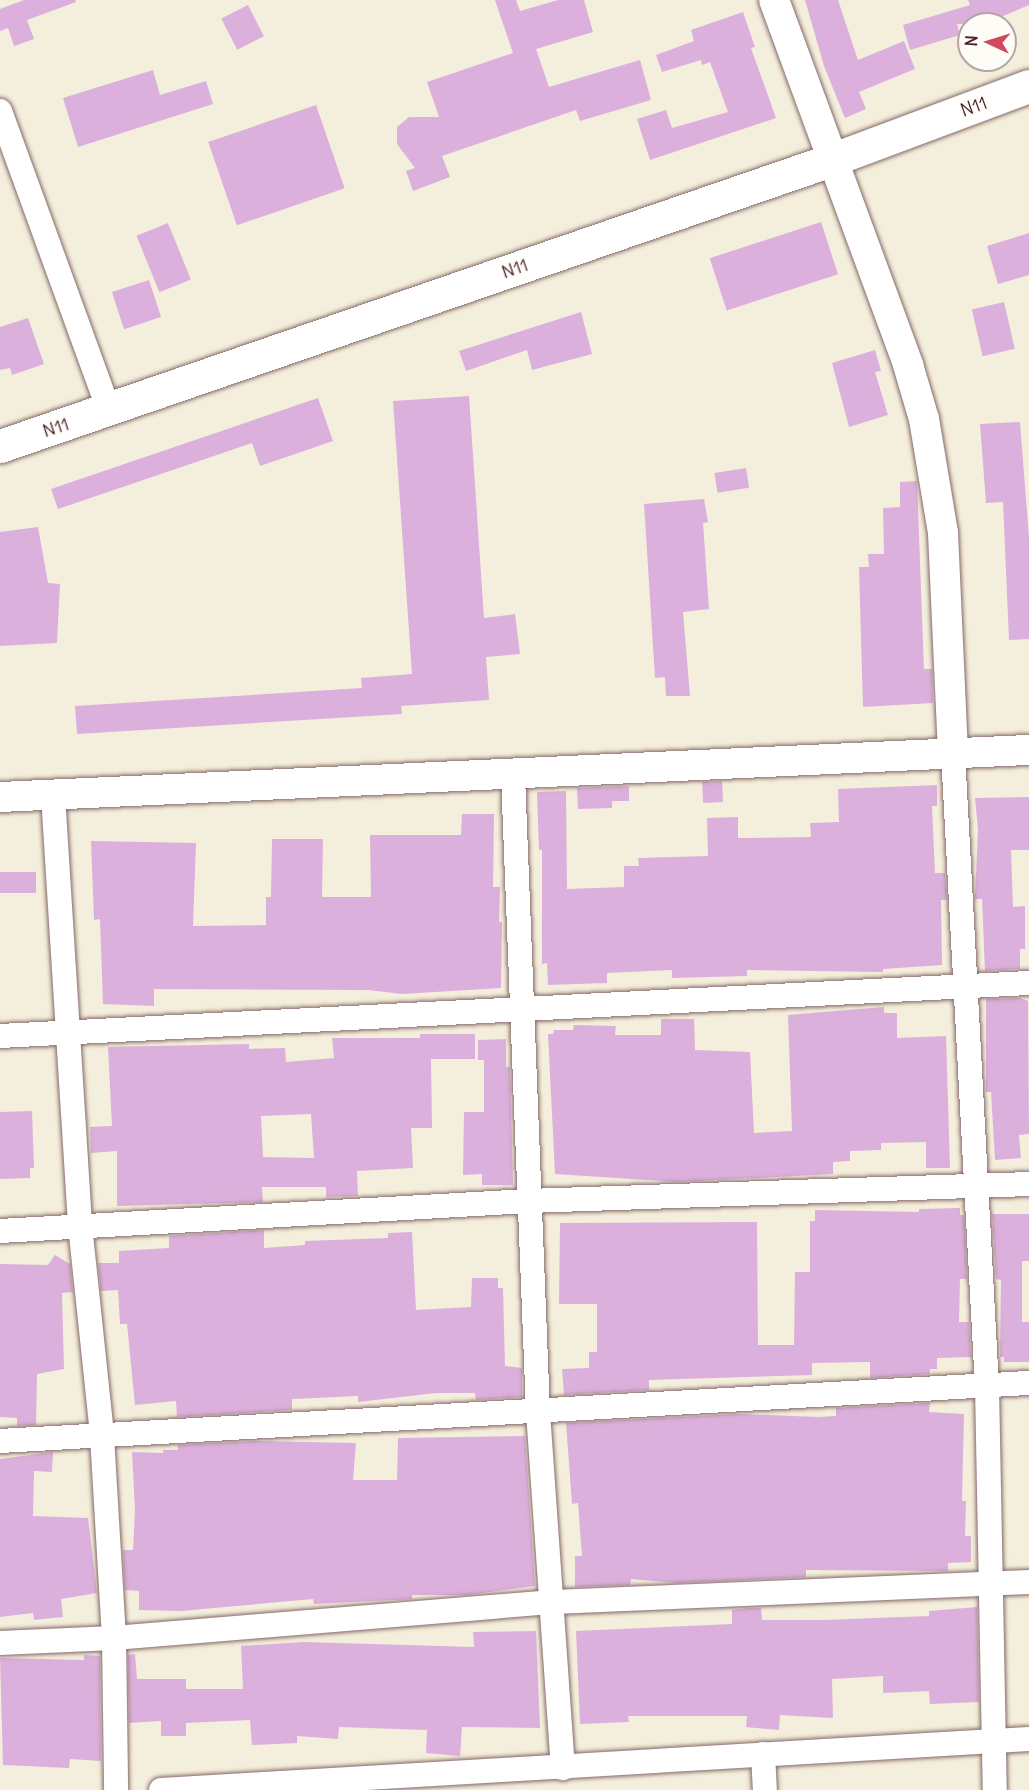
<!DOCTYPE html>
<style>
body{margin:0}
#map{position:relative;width:1029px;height:1790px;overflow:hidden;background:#f4efdc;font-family:Delius,sans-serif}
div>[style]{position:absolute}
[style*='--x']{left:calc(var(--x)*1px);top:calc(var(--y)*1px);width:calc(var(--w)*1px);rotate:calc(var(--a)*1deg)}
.building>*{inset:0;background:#dcb0dc;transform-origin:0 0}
.roads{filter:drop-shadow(0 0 2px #866869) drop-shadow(0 0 2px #866869)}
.minor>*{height:24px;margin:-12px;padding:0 12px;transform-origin:12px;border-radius:12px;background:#fff}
.tertiary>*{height:30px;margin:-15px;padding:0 15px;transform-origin:15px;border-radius:15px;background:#fff}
.primary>*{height:33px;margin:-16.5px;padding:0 16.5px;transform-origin:16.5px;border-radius:16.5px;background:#fff}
span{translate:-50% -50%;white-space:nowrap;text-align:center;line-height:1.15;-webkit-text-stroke:4.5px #fdfcf7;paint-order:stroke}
.street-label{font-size:18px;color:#4a1f2b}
.north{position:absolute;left:957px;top:12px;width:60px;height:60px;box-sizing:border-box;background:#fdfcf7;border:2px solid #b5a4a5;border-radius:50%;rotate:274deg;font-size:16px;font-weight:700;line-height:24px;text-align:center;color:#4a1f2b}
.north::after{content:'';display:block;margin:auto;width:21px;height:27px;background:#d1495b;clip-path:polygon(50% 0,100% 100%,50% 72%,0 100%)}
</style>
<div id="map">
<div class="building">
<i style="clip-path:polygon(24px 0,75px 0,76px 2px,27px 20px,34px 39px,14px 46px,8px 28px,0 31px,0 9px)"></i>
<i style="clip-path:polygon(495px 0,516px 0,520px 11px,558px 0,584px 0,593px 32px,536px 49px,549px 87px,640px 60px,651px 100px,580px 121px,576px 110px,442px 156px,450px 177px,413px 191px,406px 171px,415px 168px,397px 144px,397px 127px,409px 117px,439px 117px,427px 82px,513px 53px)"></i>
<i style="clip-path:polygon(805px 0,838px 0,858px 60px,904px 41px,915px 69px,859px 92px,866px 109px,845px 118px,824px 66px)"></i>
<i style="clip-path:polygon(968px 0,1029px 0,1029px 5px,984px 24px,957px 24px,960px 35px,910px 50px,903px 25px,970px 5px)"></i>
<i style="left:248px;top:5px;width:35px;height:30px;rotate:63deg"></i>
<i style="clip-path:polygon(743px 12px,755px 47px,751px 48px,776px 118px,650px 160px,637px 119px,666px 110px,672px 128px,728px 112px,710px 62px,702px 65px,701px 60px,662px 72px,656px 55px,694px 41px,691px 30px)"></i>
<i style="clip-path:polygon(153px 70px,160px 95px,206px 81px,213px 104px,78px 147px,63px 98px)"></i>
<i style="left:316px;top:105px;width:88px;height:114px;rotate:71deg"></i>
<i style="left:821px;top:222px;width:55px;height:117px;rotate:72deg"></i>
<i style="left:168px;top:223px;width:61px;height:34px;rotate:68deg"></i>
<i style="clip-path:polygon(1029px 233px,1029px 275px,998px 284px,987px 246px)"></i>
<i style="left:149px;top:280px;width:39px;height:39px;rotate:72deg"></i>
<i style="left:1004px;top:302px;width:48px;height:33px;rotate:77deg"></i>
<i style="clip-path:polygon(581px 312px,592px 354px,532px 370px,527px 350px,466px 371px,459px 351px)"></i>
<i style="clip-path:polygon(28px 318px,44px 364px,12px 375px,10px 368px,0 370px,0 327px)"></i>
<i style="clip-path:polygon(875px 350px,881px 371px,875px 372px,888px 415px,849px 427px,832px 363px)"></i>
<i style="clip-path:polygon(469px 396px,484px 618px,515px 614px,520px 654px,486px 657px,489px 700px,401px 706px,402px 714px,77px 734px,75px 706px,362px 688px,361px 678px,412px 674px,393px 401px)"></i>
<i style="clip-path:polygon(318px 398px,333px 441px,260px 466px,252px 443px,58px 509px,51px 489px)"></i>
<i style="clip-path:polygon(1020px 422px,1029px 538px,1029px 639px,1009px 640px,1003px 502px,986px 503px,980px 424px)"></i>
<i style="left:746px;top:468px;width:20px;height:32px;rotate:81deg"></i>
<i style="clip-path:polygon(917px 481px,924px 669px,932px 669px,933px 703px,863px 707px,859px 567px,869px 567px,868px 554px,884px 554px,883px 508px,900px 507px,900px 482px)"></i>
<i style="clip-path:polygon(704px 499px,708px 522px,703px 523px,709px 609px,683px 612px,690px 696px,666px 696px,665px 677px,655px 678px,644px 504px)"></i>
<i style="clip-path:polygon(38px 527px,48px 583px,60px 584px,57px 643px,0 646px,0 532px)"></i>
<i style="left:722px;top:781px;width:21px;height:20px;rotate:87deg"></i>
<i style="clip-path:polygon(937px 785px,937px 806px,932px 806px,935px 873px,945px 873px,947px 900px,941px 900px,942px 965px,883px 969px,883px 972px,747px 970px,747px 976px,672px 978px,672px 970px,607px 973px,607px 983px,548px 985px,547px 963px,542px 964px,542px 850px,539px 850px,537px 792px,566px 791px,567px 889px,624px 887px,624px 866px,639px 866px,638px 858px,708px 856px,707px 818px,738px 817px,738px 838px,811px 837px,810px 823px,839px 822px,838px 789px)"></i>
<i style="clip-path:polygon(629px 786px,629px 801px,612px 801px,612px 808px,578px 809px,577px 788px)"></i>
<i style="clip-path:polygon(1029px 797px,1029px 850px,1011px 850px,1013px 907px,1025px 906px,1025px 949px,1020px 949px,1020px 969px,985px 971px,982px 899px,975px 899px,978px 829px,975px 798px)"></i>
<i style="clip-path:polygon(462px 814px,494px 814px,493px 887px,500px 887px,499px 922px,502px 922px,501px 988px,402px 994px,368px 990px,154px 989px,154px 1006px,103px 1004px,100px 919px,94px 920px,91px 841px,196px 843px,193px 926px,266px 925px,266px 897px,271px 897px,272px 839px,323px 839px,322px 897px,371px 897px,370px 835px,461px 835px)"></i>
<i style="left:36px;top:872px;width:21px;height:36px;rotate:90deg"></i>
<i style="clip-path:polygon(1020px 998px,1028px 1001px,1029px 1134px,1019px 1135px,1021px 1158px,995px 1160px,991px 1092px,986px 1092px,986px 999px)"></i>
<i style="clip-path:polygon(884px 1007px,884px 1013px,897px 1013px,897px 1038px,946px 1036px,950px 1168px,926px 1168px,926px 1142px,881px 1143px,881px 1150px,850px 1151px,850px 1161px,833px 1162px,833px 1174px,678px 1182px,555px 1174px,548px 1034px,553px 1034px,554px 1030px,573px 1030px,574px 1025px,616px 1026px,615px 1035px,661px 1035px,661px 1019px,694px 1019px,695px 1050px,750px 1052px,754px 1133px,792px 1131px,788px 1015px)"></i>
<i style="clip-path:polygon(evenodd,420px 1034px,475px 1034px,475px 1059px,431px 1059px,432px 1128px,411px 1128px,413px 1168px,357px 1171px,358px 1196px,326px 1197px,326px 1187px,262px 1187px,263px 1202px,117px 1206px,117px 1151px,91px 1153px,90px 1127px,112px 1126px,108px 1047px,249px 1044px,249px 1049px,285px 1048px,286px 1062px,334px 1058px,332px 1038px,420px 1038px,420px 1034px,311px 1114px,314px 1158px,263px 1157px,261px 1116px,311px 1114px)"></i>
<i style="clip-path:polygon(506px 1039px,506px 1067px,510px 1067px,513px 1185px,482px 1185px,482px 1174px,463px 1175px,464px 1112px,484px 1112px,484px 1060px,478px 1060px,478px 1040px)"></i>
<i style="clip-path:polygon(32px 1111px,34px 1168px,30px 1168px,30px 1178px,0 1179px,0 1112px)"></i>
<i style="clip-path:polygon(960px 1208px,960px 1215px,964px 1215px,967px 1279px,960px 1279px,959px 1322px,969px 1322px,971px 1357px,937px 1358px,937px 1369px,930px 1369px,930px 1374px,870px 1378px,870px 1362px,812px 1363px,812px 1375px,649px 1380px,649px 1390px,564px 1395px,562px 1369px,589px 1368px,589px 1352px,597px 1352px,597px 1304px,559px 1304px,560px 1223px,757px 1222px,758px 1345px,794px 1345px,795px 1272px,810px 1272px,810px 1221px,815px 1221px,815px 1210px,919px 1212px,919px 1209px)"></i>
<i style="clip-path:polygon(992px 1214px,1029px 1214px,1029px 1261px,1022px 1261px,1022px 1322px,1029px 1322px,1029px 1362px,1004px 1362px,1004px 1357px,1000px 1357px,1001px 1280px,996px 1279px)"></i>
<i style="clip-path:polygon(264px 1230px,264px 1248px,305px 1245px,305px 1241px,388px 1238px,388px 1233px,412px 1232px,416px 1310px,471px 1307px,472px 1278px,498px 1278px,498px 1288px,503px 1288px,505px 1366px,522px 1368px,522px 1397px,476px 1400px,475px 1393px,436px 1393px,358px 1402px,358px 1396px,292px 1399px,292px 1410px,177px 1417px,176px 1401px,135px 1405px,127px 1324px,120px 1324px,118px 1290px,101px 1291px,98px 1263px,119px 1263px,119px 1251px,169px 1248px,169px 1236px)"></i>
<i style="clip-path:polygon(55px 1255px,70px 1264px,73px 1292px,62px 1293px,64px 1369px,37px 1374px,36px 1425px,17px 1426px,17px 1418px,0 1417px,0 1264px,48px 1265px)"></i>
<i style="clip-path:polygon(930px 1403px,929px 1412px,964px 1414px,962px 1501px,966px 1501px,965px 1536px,971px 1536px,971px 1562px,948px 1563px,948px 1571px,806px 1570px,806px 1577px,677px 1583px,631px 1579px,630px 1585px,575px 1587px,575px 1556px,582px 1556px,578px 1503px,572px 1504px,566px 1423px,739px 1414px,818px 1417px,836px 1416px,836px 1408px)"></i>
<i style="clip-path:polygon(525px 1436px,535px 1586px,467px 1595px,412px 1595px,412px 1599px,314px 1604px,313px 1599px,181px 1611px,139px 1610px,139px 1591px,125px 1590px,123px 1550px,133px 1550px,135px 1510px,132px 1452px,163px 1453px,163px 1450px,178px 1450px,178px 1445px,255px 1441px,356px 1443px,353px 1480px,397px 1480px,398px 1438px)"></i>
<i style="clip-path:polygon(53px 1452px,52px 1472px,34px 1471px,33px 1516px,88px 1518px,97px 1593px,61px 1599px,63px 1617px,34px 1620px,33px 1613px,0 1617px,0 1459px)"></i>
<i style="clip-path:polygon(977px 1607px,979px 1702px,930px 1704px,929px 1691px,883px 1693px,883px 1676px,832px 1679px,833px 1718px,780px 1715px,779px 1730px,746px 1727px,747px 1716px,628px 1716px,629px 1722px,580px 1724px,576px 1631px,732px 1624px,732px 1610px,749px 1608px,761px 1608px,762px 1620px,824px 1620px,929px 1616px,929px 1611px)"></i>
<i style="clip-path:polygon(536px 1631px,540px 1728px,462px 1727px,460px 1756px,426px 1753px,427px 1730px,339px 1727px,338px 1739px,297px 1736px,297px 1743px,252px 1745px,250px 1720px,186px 1723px,186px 1736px,161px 1736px,161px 1721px,129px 1723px,128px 1655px,135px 1654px,137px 1679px,186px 1679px,186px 1689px,243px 1689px,241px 1646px,304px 1642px,474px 1647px,473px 1632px)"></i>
<i style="clip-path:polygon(84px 1655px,100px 1656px,101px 1761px,70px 1759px,69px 1768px,3px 1765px,0 1658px,84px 1660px)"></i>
</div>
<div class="roads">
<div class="minor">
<i style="--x:0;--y:111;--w:318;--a:70"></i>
<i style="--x:953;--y:753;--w:634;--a:86.93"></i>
<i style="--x:987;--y:1386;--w:404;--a:88.9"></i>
<i style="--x:513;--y:776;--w:636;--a:87.75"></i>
<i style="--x:538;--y:1412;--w:357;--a:86"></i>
<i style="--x:53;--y:795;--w:431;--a:86.4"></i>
<i style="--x:80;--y:1225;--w:212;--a:84"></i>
<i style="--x:102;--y:1436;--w:202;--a:86.6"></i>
<i style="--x:114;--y:1638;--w:152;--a:89.2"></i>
<i style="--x:0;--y:1036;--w:1030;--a:-2.95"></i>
<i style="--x:0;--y:1231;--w:529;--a:-3.25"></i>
<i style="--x:528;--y:1201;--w:501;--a:-1.94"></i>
<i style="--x:0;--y:1441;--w:1031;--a:-3.23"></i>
<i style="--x:0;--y:1643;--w:114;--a:-2.5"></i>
<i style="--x:114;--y:1638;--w:441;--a:-4.7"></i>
<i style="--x:554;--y:1602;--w:475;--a:-2.4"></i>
<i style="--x:763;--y:1754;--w:36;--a:87"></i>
<i style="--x:161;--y:1790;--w:869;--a:-3.36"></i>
</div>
<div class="tertiary">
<i style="--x:774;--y:0;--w:389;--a:69.8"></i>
<i style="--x:908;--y:365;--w:56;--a:73.5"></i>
<i style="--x:924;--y:419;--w:116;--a:80.5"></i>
<i style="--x:943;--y:533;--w:220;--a:87.4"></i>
<i style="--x:0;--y:797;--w:1030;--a:-2.62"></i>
</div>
<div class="primary">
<i style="--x:0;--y:446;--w:879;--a:-18.99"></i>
<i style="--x:831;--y:160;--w:211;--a:-20.5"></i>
</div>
</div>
<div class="street-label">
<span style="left:974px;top:107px;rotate:-20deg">N11</span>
<span style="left:515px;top:269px;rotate:-19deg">N11</span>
<span style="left:56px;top:428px;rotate:-18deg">N11</span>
</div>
<div class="north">N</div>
</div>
